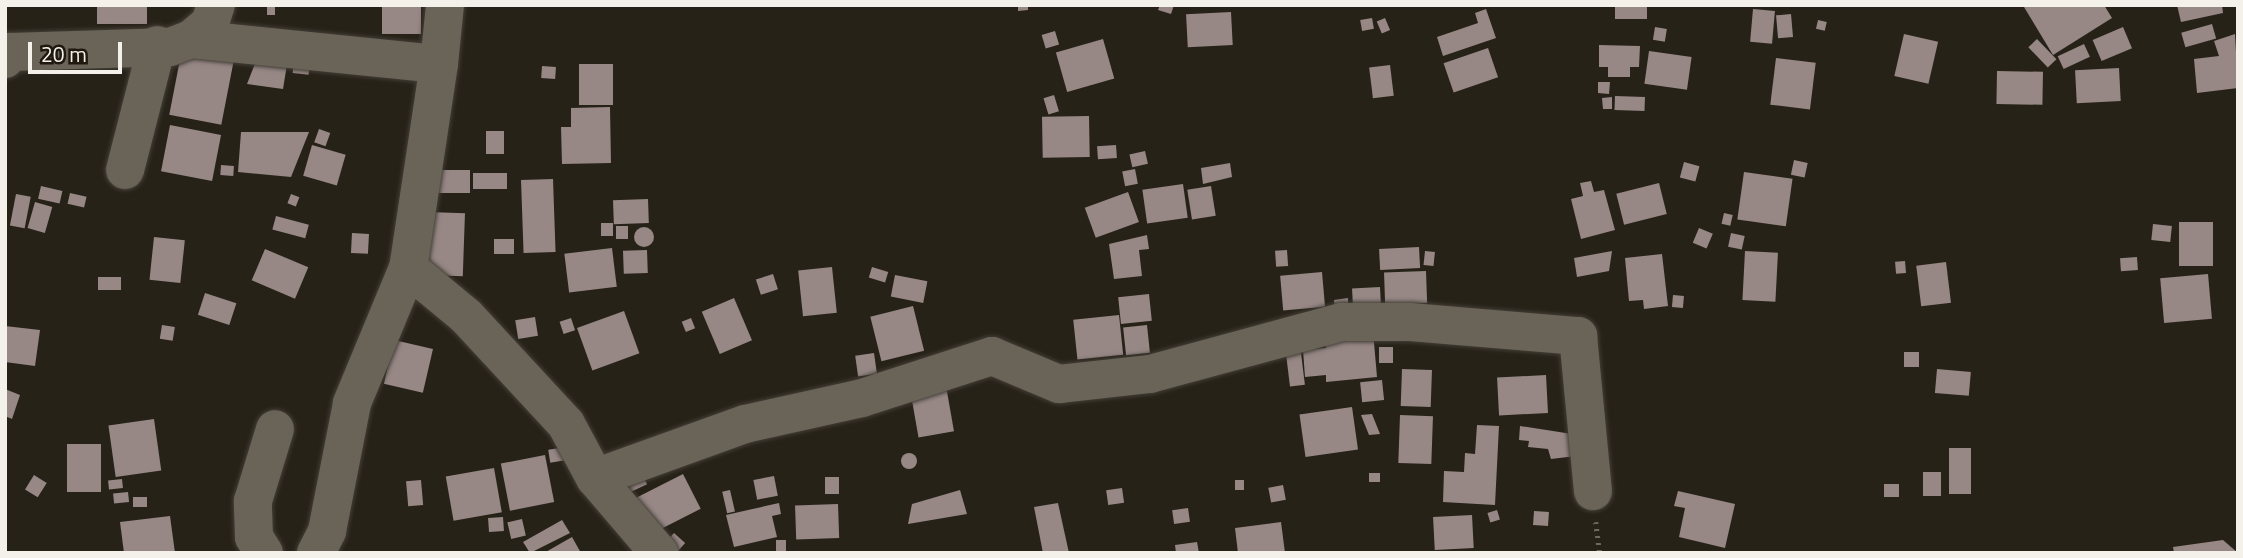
<!DOCTYPE html>
<style>
body{margin:0}
#map{position:relative;width:2243px;height:558px;overflow:hidden;background:#272218;font-family:"Titillium Web",sans-serif}
div>[style]{position:absolute}
[style*='--x']{left:calc(var(--x)*1px);top:calc(var(--y)*1px);width:calc(var(--w)*1px);rotate:calc(var(--a)*1deg)}
.building>*{inset:0;background:#978886;transform-origin:0 0}
.round{border-radius:50%}
.path>*{height:4.5px;margin-top:-2.25px;transform-origin:0;background:repeating-linear-gradient(90deg,#6e6a61 0 2px,transparent 0 7px)}
.roads{filter:drop-shadow(0 0 2px #423e37) drop-shadow(0 0 2px #423e37)}
.minor>*{height:38px;margin:-19px;padding:0 19px;transform-origin:19px;border-radius:19px;background:#6a6458}
span{translate:-50% -50%;white-space:nowrap;text-align:center;line-height:1.15;-webkit-text-stroke:6px #1e180f;paint-order:stroke}
.frame{position:absolute;inset:0;border:7px solid #f4f1ea;pointer-events:none}
.scale{position:absolute;left:28px;top:42px;width:94px;height:32px;box-sizing:border-box;border:4px solid #f4f1ea;border-top:0;padding-left:9px;font-size:21px;line-height:24px;white-space:nowrap;color:#f4f1ea;-webkit-text-stroke:5px #1e180f;paint-order:stroke}
</style>
<div id="map">
<div class="building">
<i style="left:97px;top:5px;width:50px;height:19px"></i>
<i style="left:267px;top:5px;width:8px;height:10px"></i>
<i style="left:382px;top:5px;width:39px;height:29px"></i>
<i style="clip-path:polygon(1018px 5px,1028px 5px,1028px 10px,1018px 11px)"></i>
<i style="clip-path:polygon(1160px 5px,1174px 5px,1171px 14px,1158px 10px)"></i>
<i style="left:1615px;top:5px;width:32px;height:14px"></i>
<i style="clip-path:polygon(2104px 5px,2112px 18px,2053px 55px,2024px 7px)"></i>
<i style="clip-path:polygon(2177px 5px,2222px 5px,2223px 13px,2181px 22px)"></i>
<i style="clip-path:polygon(1486px 9px,1496px 38px,1443px 56px,1437px 37px,1478px 23px,1475px 13px)"></i>
<i style="left:1753px;top:9px;width:22px;height:33px;rotate:5deg"></i>
<i style="left:1231px;top:12px;width:33px;height:45px;rotate:87deg"></i>
<i style="left:1791px;top:14px;width:23px;height:15px;rotate:85deg"></i>
<i style="left:1372px;top:18px;width:11px;height:12px;rotate:80deg"></i>
<i style="left:1385px;top:18px;width:13px;height:9px;rotate:67deg"></i>
<i style="left:1818px;top:20px;width:9px;height:9px;rotate:13deg"></i>
<i style="left:2212px;top:24px;width:15px;height:32px;rotate:74deg"></i>
<i style="left:1655px;top:27px;width:12px;height:13px;rotate:9deg"></i>
<i style="left:2123px;top:27px;width:23px;height:33px;rotate:67deg"></i>
<i style="left:1055px;top:31px;width:14px;height:14px;rotate:73deg"></i>
<i style="left:1904px;top:34px;width:35px;height:43px;rotate:13deg"></i>
<i style="clip-path:polygon(2235px 34px,2238px 88px,2197px 93px,2194px 59px,2219px 56px,2214px 41px)"></i>
<i style="left:1103px;top:39px;width:41px;height:49px;rotate:74deg"></i>
<i style="left:2037px;top:39px;width:28px;height:12px;rotate:46deg"></i>
<i style="left:183px;top:44px;width:53px;height:72px;rotate:11deg"></i>
<i style="left:2084px;top:44px;width:14px;height:29px;rotate:65deg"></i>
<i style="clip-path:polygon(1599px 45px,1640px 46px,1639px 67px,1630px 67px,1630px 77px,1608px 77px,1608px 67px,1599px 67px)"></i>
<i style="left:1488px;top:48px;width:31px;height:47px;rotate:71deg"></i>
<i style="left:1649px;top:51px;width:43px;height:33px;rotate:8deg"></i>
<i style="clip-path:polygon(289px 52px,283px 89px,247px 84px,258px 56px)"></i>
<i style="left:1776px;top:58px;width:40px;height:47px;rotate:7deg"></i>
<i style="left:294px;top:62px;width:16px;height:11px;rotate:7deg"></i>
<i style="left:579px;top:64px;width:34px;height:41px"></i>
<i style="left:1390px;top:65px;width:31px;height:21px;rotate:83deg"></i>
<i style="left:542px;top:66px;width:14px;height:12px;rotate:4deg"></i>
<i style="left:2119px;top:68px;width:33px;height:44px;rotate:87deg"></i>
<i style="left:1997px;top:71px;width:46px;height:33px;rotate:1deg"></i>
<i style="clip-path:polygon(1598px 82px,1610px 82px,1609px 94px,1598px 93px)"></i>
<i style="left:1054px;top:95px;width:17px;height:11px;rotate:73deg"></i>
<i style="left:1615px;top:96px;width:30px;height:14px;rotate:2deg"></i>
<i style="clip-path:polygon(1612px 97px,1612px 109px,1603px 109px,1602px 98px)"></i>
<i style="clip-path:polygon(610px 107px,611px 163px,562px 164px,561px 127px,571px 127px,571px 108px)"></i>
<i style="left:1089px;top:116px;width:41px;height:47px;rotate:89deg"></i>
<i style="left:170px;top:125px;width:52px;height:47px;rotate:11deg"></i>
<i style="left:319px;top:129px;width:12px;height:14px;rotate:20deg"></i>
<i style="left:486px;top:131px;width:18px;height:23px"></i>
<i style="clip-path:polygon(241px 132px,309px 132px,291px 177px,238px 172px)"></i>
<i style="left:312px;top:145px;width:35px;height:32px;rotate:16deg"></i>
<i style="left:1116px;top:145px;width:13px;height:19px;rotate:86deg"></i>
<i style="left:1145px;top:151px;width:13px;height:16px;rotate:77deg"></i>
<i style="left:1794px;top:160px;width:14px;height:15px;rotate:12deg"></i>
<i style="left:1684px;top:162px;width:16px;height:16px;rotate:15deg"></i>
<i style="clip-path:polygon(1230px 163px,1232px 177px,1203px 184px,1201px 168px)"></i>
<i style="left:221px;top:165px;width:13px;height:10px;rotate:4deg"></i>
<i style="left:1135px;top:169px;width:15px;height:13px;rotate:79deg"></i>
<i style="left:435px;top:170px;width:35px;height:23px"></i>
<i style="left:1744px;top:172px;width:49px;height:48px;rotate:8deg"></i>
<i style="left:473px;top:173px;width:34px;height:16px"></i>
<i style="left:553px;top:179px;width:73px;height:32px;rotate:88deg"></i>
<i style="clip-path:polygon(1591px 181px,1594px 192px,1604px 190px,1615px 230px,1581px 239px,1571px 199px,1583px 196px,1580px 183px)"></i>
<i style="left:1659px;top:183px;width:32px;height:44px;rotate:76deg"></i>
<i style="left:1183px;top:184px;width:34px;height:41px;rotate:82deg"></i>
<i style="left:41px;top:186px;width:22px;height:13px;rotate:13deg"></i>
<i style="left:1211px;top:186px;width:30px;height:24px;rotate:81deg"></i>
<i style="left:1128px;top:192px;width:32px;height:46px;rotate:70deg"></i>
<i style="left:70px;top:193px;width:17px;height:11px;rotate:13deg"></i>
<i style="left:16px;top:194px;width:15px;height:32px;rotate:11deg"></i>
<i style="left:291px;top:194px;width:9px;height:10px;rotate:21deg"></i>
<i style="left:648px;top:199px;width:24px;height:35px;rotate:88deg"></i>
<i style="left:35px;top:202px;width:18px;height:27px;rotate:16deg"></i>
<i style="left:428px;top:212px;width:37px;height:63px;rotate:2deg"></i>
<i style="left:1724px;top:213px;width:9px;height:11px;rotate:13deg"></i>
<i style="left:276px;top:216px;width:34px;height:14px;rotate:15deg"></i>
<i style="left:2179px;top:222px;width:34px;height:44px"></i>
<i style="left:601px;top:223px;width:12px;height:13px"></i>
<i style="left:2153px;top:224px;width:19px;height:16px;rotate:6deg"></i>
<i style="left:616px;top:226px;width:12px;height:13px"></i>
<i class="round" style="left:634px;top:227px;width:20px;height:20px"></i>
<i style="left:1699px;top:228px;width:15px;height:16px;rotate:23deg"></i>
<i style="left:352px;top:233px;width:17px;height:20px;rotate:3deg"></i>
<i style="left:1731px;top:233px;width:14px;height:14px;rotate:12deg"></i>
<i style="clip-path:polygon(1147px 235px,1149px 249px,1139px 250px,1142px 276px,1114px 279px,1109px 244px)"></i>
<i style="left:154px;top:237px;width:31px;height:43px;rotate:6deg"></i>
<i style="left:494px;top:239px;width:20px;height:15px"></i>
<i style="left:1419px;top:247px;width:21px;height:40px;rotate:87deg"></i>
<i style="left:612px;top:248px;width:39px;height:48px;rotate:83deg"></i>
<i style="left:265px;top:249px;width:47px;height:34px;rotate:23deg"></i>
<i style="left:647px;top:250px;width:23px;height:24px;rotate:88deg"></i>
<i style="left:1287px;top:250px;width:16px;height:12px;rotate:86deg"></i>
<i style="left:1425px;top:251px;width:10px;height:14px;rotate:6deg"></i>
<i style="clip-path:polygon(1612px 251px,1609px 271px,1577px 277px,1574px 258px)"></i>
<i style="left:1745px;top:251px;width:33px;height:49px;rotate:3deg"></i>
<i style="clip-path:polygon(1662px 254px,1668px 306px,1644px 309px,1643px 300px,1629px 301px,1625px 258px)"></i>
<i style="left:2137px;top:257px;width:13px;height:17px;rotate:86deg"></i>
<i style="left:1905px;top:261px;width:12px;height:10px;rotate:85deg"></i>
<i style="left:1946px;top:262px;width:41px;height:30px;rotate:83deg"></i>
<i style="left:832px;top:267px;width:46px;height:34px;rotate:84deg"></i>
<i style="left:872px;top:267px;width:17px;height:11px;rotate:17deg"></i>
<i style="left:1426px;top:271px;width:32px;height:42px;rotate:88deg"></i>
<i style="left:1322px;top:272px;width:35px;height:42px;rotate:85deg"></i>
<i style="left:773px;top:274px;width:16px;height:18px;rotate:72deg"></i>
<i style="left:2208px;top:274px;width:45px;height:48px;rotate:85deg"></i>
<i style="left:895px;top:275px;width:33px;height:22px;rotate:11deg"></i>
<i style="left:121px;top:277px;width:13px;height:23px;rotate:90deg"></i>
<i style="left:1380px;top:287px;width:19px;height:28px;rotate:87deg"></i>
<i style="left:205px;top:293px;width:33px;height:23px;rotate:18deg"></i>
<i style="left:1149px;top:294px;width:27px;height:31px;rotate:84deg"></i>
<i style="left:1673px;top:295px;width:11px;height:12px;rotate:5deg"></i>
<i style="left:734px;top:298px;width:46px;height:35px;rotate:67deg"></i>
<i style="clip-path:polygon(1348px 298px,1348px 308px,1335px 309px,1334px 300px)"></i>
<i style="left:913px;top:306px;width:46px;height:44px;rotate:76deg"></i>
<i style="left:624px;top:311px;width:45px;height:50px;rotate:70deg"></i>
<i style="left:1119px;top:315px;width:40px;height:46px;rotate:84deg"></i>
<i style="left:535px;top:317px;width:19px;height:20px;rotate:81deg"></i>
<i style="left:571px;top:318px;width:13px;height:12px;rotate:72deg"></i>
<i style="left:691px;top:318px;width:11px;height:10px;rotate:68deg"></i>
<i style="left:162px;top:325px;width:13px;height:14px;rotate:9deg"></i>
<i style="left:1147px;top:325px;width:28px;height:24px;rotate:84deg"></i>
<i style="clip-path:polygon(5px 326px,40px 330px,35px 366px,5px 362px)"></i>
<i style="clip-path:polygon(1373px 331px,1377px 377px,1326px 382px,1326px 375px,1305px 377px,1303px 350px,1326px 348px,1325px 336px)"></i>
<i style="left:394px;top:340px;width:40px;height:45px;rotate:13deg"></i>
<i style="left:1379px;top:347px;width:14px;height:16px"></i>
<i style="left:1904px;top:352px;width:15px;height:15px"></i>
<i style="left:874px;top:353px;width:21px;height:19px;rotate:82deg"></i>
<i style="left:1301px;top:353px;width:32px;height:15px;rotate:83deg"></i>
<i style="left:1402px;top:369px;width:30px;height:37px;rotate:2deg"></i>
<i style="left:1937px;top:369px;width:34px;height:24px;rotate:5deg"></i>
<i style="left:1546px;top:375px;width:38px;height:49px;rotate:87deg"></i>
<i style="left:1382px;top:380px;width:20px;height:22px;rotate:84deg"></i>
<i style="left:946px;top:386px;width:46px;height:36px;rotate:80deg"></i>
<i style="clip-path:polygon(5px 389px,20px 395px,12px 419px,5px 416px)"></i>
<i style="left:1352px;top:407px;width:43px;height:53px;rotate:82deg"></i>
<i style="clip-path:polygon(1372px 414px,1380px 434px,1369px 435px,1361px 415px)"></i>
<i style="left:1400px;top:415px;width:33px;height:48px;rotate:2deg"></i>
<i style="left:154px;top:419px;width:52px;height:46px;rotate:82deg"></i>
<i style="clip-path:polygon(1477px 425px,1499px 426px,1495px 505px,1443px 502px,1444px 471px,1464px 472px,1465px 453px,1475px 454px)"></i>
<i style="clip-path:polygon(1520px 426px,1572px 434px,1576px 456px,1551px 459px,1548px 449px,1528px 447px,1529px 441px,1519px 440px)"></i>
<i style="left:67px;top:444px;width:34px;height:48px"></i>
<i style="left:566px;top:447px;width:13px;height:18px;rotate:81deg"></i>
<i style="left:1949px;top:448px;width:22px;height:46px"></i>
<i class="round" style="left:901px;top:453px;width:16px;height:16px"></i>
<i style="left:545px;top:455px;width:48px;height:45px;rotate:79deg"></i>
<i style="left:639px;top:467px;width:19px;height:27px;rotate:65deg"></i>
<i style="left:494px;top:468px;width:45px;height:49px;rotate:80deg"></i>
<i style="left:1923px;top:472px;width:18px;height:24px"></i>
<i style="left:1369px;top:473px;width:11px;height:9px"></i>
<i style="left:683px;top:474px;width:39px;height:53px;rotate:63deg"></i>
<i style="left:34px;top:475px;width:15px;height:17px;rotate:32deg"></i>
<i style="left:774px;top:476px;width:20px;height:21px;rotate:79deg"></i>
<i style="left:825px;top:477px;width:14px;height:17px"></i>
<i style="left:122px;top:479px;width:9px;height:14px;rotate:84deg"></i>
<i style="left:421px;top:480px;width:25px;height:15px;rotate:85deg"></i>
<i style="left:1235px;top:480px;width:9px;height:10px"></i>
<i style="left:1884px;top:484px;width:15px;height:13px"></i>
<i style="left:1283px;top:485px;width:15px;height:15px;rotate:79deg"></i>
<i style="left:1122px;top:488px;width:15px;height:16px;rotate:82deg"></i>
<i style="left:730px;top:490px;width:22px;height:8px;rotate:77deg"></i>
<i style="clip-path:polygon(960px 490px,967px 514px,908px 524px,912px 504px)"></i>
<i style="clip-path:polygon(1678px 491px,1735px 504px,1725px 548px,1679px 537px,1685px 508px,1674px 506px)"></i>
<i style="left:128px;top:492px;width:10px;height:15px;rotate:84deg"></i>
<i style="left:133px;top:497px;width:14px;height:10px"></i>
<i style="clip-path:polygon(779px 503px,781px 514px,772px 516px,777px 537px,734px 547px,726px 515px)"></i>
<i style="clip-path:polygon(1058px 503px,1069px 553px,1043px 553px,1034px 507px)"></i>
<i style="left:838px;top:504px;width:34px;height:43px;rotate:88deg"></i>
<i style="left:1188px;top:508px;width:14px;height:16px;rotate:82deg"></i>
<i style="left:1497px;top:510px;width:10px;height:10px;rotate:73deg"></i>
<i style="left:1534px;top:511px;width:15px;height:14px;rotate:4deg"></i>
<i style="left:1472px;top:515px;width:33px;height:39px;rotate:87deg"></i>
<i style="clip-path:polygon(170px 516px,175px 553px,124px 553px,120px 522px)"></i>
<i style="left:503px;top:517px;width:14px;height:15px;rotate:86deg"></i>
<i style="left:522px;top:519px;width:17px;height:15px;rotate:77deg"></i>
<i style="clip-path:polygon(562px 520px,570px 533px,530px 553px,523px 542px)"></i>
<i style="clip-path:polygon(1281px 522px,1285px 553px,1238px 553px,1235px 528px)"></i>
<i style="left:674px;top:533px;width:15px;height:12px;rotate:42deg"></i>
<i style="clip-path:polygon(572px 537px,581px 553px,544px 553px)"></i>
<i style="left:776px;top:540px;width:10px;height:11px"></i>
<i style="clip-path:polygon(2223px 540px,2238px 553px,2174px 553px,2173px 547px)"></i>
<i style="clip-path:polygon(1197px 542px,1199px 553px,1176px 553px,1175px 545px)"></i>
</div>
<div class="path">
<i style="--x:1596;--y:522;--w:31;--a:83"></i>
</div>
<div class="roads">
<div class="minor">
<i style="--x:191;--y:39;--w:25;--a:-40"></i>
<i style="--x:210;--y:23;--w:19;--a:-72"></i>
<i style="--x:5;--y:59;--w:9;--a:-54"></i>
<i style="--x:10;--y:52;--w:160;--a:-1.8"></i>
<i style="--x:170;--y:47;--w:22;--a:-21"></i>
<i style="--x:191;--y:39;--w:249;--a:5.8"></i>
<i style="--x:439;--y:64;--w:59;--a:-84.2"></i>
<i style="--x:439;--y:64;--w:206;--a:98.6"></i>
<i style="--x:408;--y:268;--w:75;--a:39.6"></i>
<i style="--x:466;--y:316;--w:147;--a:47.2"></i>
<i style="--x:566;--y:424;--w:61;--a:61.8"></i>
<i style="--x:595;--y:478;--w:99;--a:49.5"></i>
<i style="--x:125;--y:170;--w:129;--a:-75.6"></i>
<i style="--x:595;--y:478;--w:159;--a:-19.8"></i>
<i style="--x:745;--y:424;--w:120;--a:-12.5"></i>
<i style="--x:862;--y:398;--w:137;--a:-17.9"></i>
<i style="--x:992;--y:356;--w:73;--a:22.7"></i>
<i style="--x:1059;--y:384;--w:92;--a:-6.3"></i>
<i style="--x:1150;--y:374;--w:199;--a:-15.2"></i>
<i style="--x:1342;--y:322;--w:68;--a:0"></i>
<i style="--x:1410;--y:322;--w:169;--a:4.8"></i>
<i style="--x:1578;--y:336;--w:156;--a:84.5"></i>
<i style="--x:264;--y:553;--w:19;--a:-122"></i>
<i style="--x:254;--y:537;--w:36;--a:-92"></i>
<i style="--x:253;--y:501;--w:75;--a:-73"></i>
<i style="--x:316;--y:553;--w:25;--a:-63"></i>
<i style="--x:327;--y:531;--w:130;--a:-78.9"></i>
<i style="--x:352;--y:403;--w:146;--a:-67.5"></i>
</div>
</div>
<div class="frame"></div>
<div class="scale">20 m</div>
</div>
